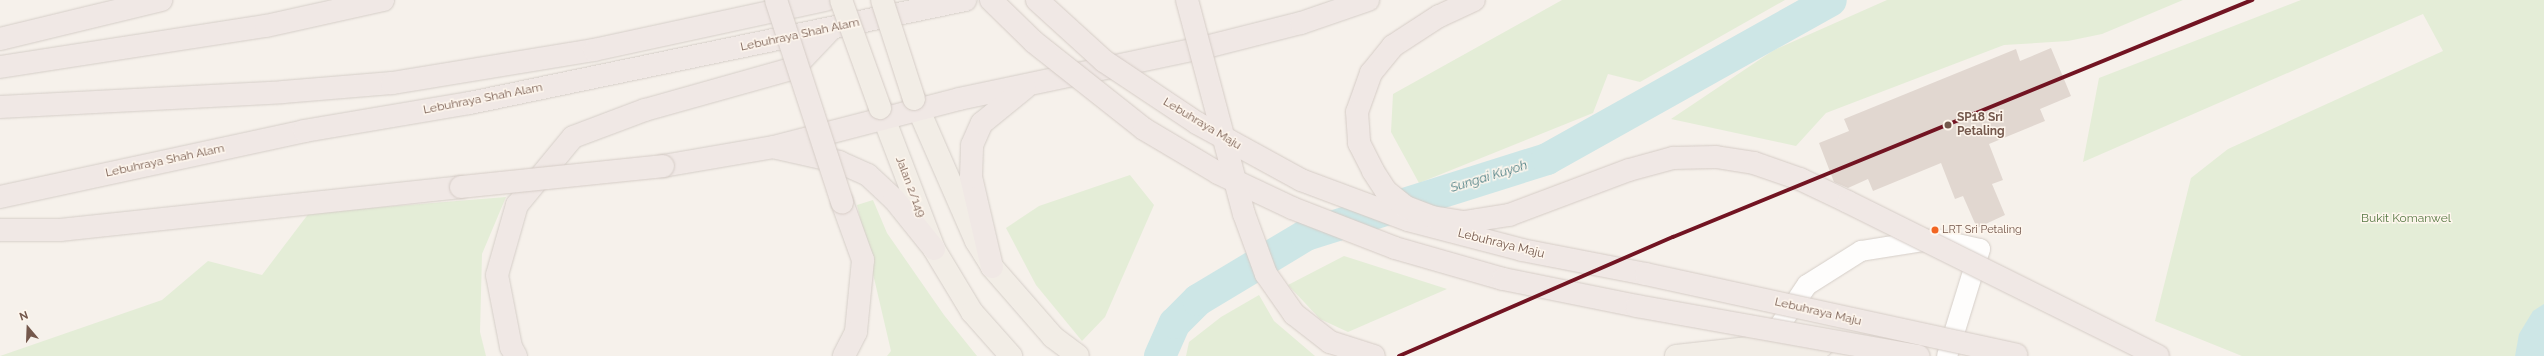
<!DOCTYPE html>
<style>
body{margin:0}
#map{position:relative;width:2544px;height:356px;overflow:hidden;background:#f6f1eb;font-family:Raleway,sans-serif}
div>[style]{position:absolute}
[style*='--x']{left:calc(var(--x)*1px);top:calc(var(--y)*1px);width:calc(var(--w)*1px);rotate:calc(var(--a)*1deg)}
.green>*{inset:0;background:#e4edd7}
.water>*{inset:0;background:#cde6e6}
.river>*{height:32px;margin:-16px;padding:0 16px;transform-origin:16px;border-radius:16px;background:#cde6e6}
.building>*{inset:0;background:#e1d7d0}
.roads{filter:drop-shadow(0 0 1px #d5cec8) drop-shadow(0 0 1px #d5cec8)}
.minor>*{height:20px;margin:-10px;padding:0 10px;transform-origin:10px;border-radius:10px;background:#fefdfc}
.major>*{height:22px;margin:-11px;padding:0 11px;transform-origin:11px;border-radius:11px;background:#f2ede6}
.highway>*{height:22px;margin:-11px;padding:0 11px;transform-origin:11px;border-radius:11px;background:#f0e8e5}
.bridges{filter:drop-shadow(0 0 1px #d5ccc6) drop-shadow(0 0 1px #d5ccc6)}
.major-bridge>*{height:22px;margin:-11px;padding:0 11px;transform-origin:11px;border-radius:11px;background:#f2ede6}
.highway-bridge>*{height:22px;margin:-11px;padding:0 11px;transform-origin:11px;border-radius:11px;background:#f0e8e5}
.rail-1>*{height:4px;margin:-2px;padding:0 2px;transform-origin:2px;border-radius:2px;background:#721422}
.dots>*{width:11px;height:11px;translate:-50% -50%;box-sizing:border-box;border:2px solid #fef6ed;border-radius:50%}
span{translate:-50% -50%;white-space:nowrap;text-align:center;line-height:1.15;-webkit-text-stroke:3px #fef6ed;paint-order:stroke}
.bus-label{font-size:11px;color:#74584c}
.left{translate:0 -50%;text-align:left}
.street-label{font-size:12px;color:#74584c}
.stop-label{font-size:12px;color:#74584c;font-weight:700}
.park-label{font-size:12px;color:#577944}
.water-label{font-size:13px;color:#43797f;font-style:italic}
.north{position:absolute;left:8px;top:308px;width:40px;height:40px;-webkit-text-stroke:3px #fef6ed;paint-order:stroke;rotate:341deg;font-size:11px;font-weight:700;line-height:16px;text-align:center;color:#74584c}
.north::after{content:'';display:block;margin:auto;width:14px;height:18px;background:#74584c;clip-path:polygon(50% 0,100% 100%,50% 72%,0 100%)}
</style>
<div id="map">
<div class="green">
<i style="clip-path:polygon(1562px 0,1785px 0,1640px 82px,1608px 74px,1593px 113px,1419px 183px,1391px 132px,1393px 94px)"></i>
<i style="clip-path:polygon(1887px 0,2183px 0,2102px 34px,2068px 41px,2004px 45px,1826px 113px,1796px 146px,1671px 119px,1774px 50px)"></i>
<i style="clip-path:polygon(2301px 0,2544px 0,2544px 356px,2242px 356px,2155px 321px,2191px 178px,2228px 149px,2443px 51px,2423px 14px,2083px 162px,2099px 78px)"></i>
<i style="clip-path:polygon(1130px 175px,1154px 205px,1105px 317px,1082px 341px,1036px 285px,1006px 228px,1039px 206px)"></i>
<i style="clip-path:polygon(506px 197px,482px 254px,480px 332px,486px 356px,0 356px,162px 300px,208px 261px,262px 275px,309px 213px)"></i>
<i style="clip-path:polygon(873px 200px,887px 233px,944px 315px,977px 356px,887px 356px,891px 351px,857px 205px)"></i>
<i style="clip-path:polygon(1344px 256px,1447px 289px,1348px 332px,1320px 319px,1288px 285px)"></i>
<i style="clip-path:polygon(1259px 295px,1274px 321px,1315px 356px,1186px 356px,1189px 342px,1221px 317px)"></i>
</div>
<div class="water">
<i style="clip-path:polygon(2544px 304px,2544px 356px,2515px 356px,2519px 334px,2533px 311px)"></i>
</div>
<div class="river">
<i style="--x:1160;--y:356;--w:36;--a:-66"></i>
<i style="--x:1175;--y:323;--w:33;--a:-45"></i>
<i style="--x:1198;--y:300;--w:126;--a:-31"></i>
<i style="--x:1306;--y:235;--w:253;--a:-17.5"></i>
<i style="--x:1547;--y:159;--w:325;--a:-29.2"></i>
</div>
<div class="building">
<i style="clip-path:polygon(2051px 48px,2071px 96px,2040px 109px,2045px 121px,1989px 144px,2003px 180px,1992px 184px,2005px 215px,1977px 228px,1963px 196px,1955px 199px,1941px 163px,1873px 191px,1868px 179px,1848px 188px,1834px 182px,1819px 143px,1849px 131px,1844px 119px,2016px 49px,2020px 61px)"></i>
</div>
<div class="roads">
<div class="minor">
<i style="--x:1768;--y:343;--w:70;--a:-56.1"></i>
<i style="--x:1807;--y:285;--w:64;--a:-32.2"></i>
<i style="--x:1861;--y:251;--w:75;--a:-9.2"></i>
<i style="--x:1935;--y:239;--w:46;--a:12.5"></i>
<i style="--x:1980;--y:249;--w:112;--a:107.1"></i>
</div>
<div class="major">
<i style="--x:914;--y:99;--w:155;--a:66.4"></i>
<i style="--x:976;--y:241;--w:31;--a:58"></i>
<i style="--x:992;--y:267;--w:93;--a:48.9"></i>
<i style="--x:1053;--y:337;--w:31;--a:37"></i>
<i style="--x:880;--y:108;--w:151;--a:69"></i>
<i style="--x:934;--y:249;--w:74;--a:58.9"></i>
<i style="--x:972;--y:312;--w:59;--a:48.4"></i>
<i style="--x:1676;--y:356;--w:91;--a:-6.3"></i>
<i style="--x:1766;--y:346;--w:56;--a:0"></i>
</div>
<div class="highway">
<i style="--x:0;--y:39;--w:166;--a:-13.6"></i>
<i style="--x:0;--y:67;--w:269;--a:-8.8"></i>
<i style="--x:266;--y:26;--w:120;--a:-12.5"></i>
<i style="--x:0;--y:107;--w:283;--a:-3"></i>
<i style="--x:283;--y:92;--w:109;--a:-4.7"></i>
<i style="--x:392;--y:83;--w:205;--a:-9.3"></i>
<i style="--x:594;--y:50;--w:237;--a:-12.2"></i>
<i style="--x:777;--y:148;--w:64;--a:12.7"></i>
<i style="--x:839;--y:162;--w:32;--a:24"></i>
<i style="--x:868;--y:175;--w:35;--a:43"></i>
<i style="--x:894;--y:199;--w:64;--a:51.3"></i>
<i style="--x:663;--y:166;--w:113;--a:-9.7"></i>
<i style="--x:774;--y:147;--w:191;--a:-14.5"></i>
<i style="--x:959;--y:99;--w:257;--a:-11.9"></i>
<i style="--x:1210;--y:46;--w:94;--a:-14.2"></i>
<i style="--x:1301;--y:23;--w:71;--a:-18.9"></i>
<i style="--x:0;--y:197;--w:311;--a:-12.2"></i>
<i style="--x:304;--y:131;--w:168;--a:-9.6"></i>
<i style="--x:470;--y:103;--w:506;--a:-11.75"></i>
<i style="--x:842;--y:202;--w:62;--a:70.1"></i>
<i style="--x:863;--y:260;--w:72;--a:95.6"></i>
<i style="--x:856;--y:332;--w:27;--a:117"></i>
<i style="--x:0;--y:230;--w:60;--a:0"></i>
<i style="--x:60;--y:230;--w:403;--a:-6.1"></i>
<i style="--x:992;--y:267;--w:92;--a:-103.1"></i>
<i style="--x:971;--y:177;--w:32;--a:-88"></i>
<i style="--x:972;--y:145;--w:24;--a:-66"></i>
<i style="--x:982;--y:123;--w:55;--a:-39.1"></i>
<i style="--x:516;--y:356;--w:10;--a:-119"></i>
<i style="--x:511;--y:347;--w:73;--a:-101"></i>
<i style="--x:497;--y:275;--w:73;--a:-74.1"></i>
<i style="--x:517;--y:205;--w:88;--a:-50.5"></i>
<i style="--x:573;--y:137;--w:77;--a:-20.6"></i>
<i style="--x:645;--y:110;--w:155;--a:-15.7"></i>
<i style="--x:794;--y:68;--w:54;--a:-46.5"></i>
</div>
</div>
<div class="bridges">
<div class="major-bridge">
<i style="--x:841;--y:0;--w:115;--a:70.1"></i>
<i style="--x:882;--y:0;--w:104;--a:72.1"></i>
</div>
<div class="highway-bridge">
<i style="--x:776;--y:0;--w:213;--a:71.9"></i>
<i style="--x:991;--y:0;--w:60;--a:44.3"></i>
<i style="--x:1034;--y:42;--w:140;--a:38.3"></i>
<i style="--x:1144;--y:129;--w:86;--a:30.7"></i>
<i style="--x:1218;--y:173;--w:82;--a:25.3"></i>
<i style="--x:1292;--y:208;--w:110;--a:21.2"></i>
<i style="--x:1395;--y:248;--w:112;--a:16"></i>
<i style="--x:1503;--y:279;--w:137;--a:11.4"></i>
<i style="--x:1637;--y:306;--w:286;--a:10.1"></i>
<i style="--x:1037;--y:0;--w:91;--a:42.3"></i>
<i style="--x:1104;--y:61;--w:112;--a:33.7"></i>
<i style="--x:1197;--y:123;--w:119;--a:28.7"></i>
<i style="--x:1301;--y:180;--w:114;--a:20.5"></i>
<i style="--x:1408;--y:220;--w:118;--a:14.7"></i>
<i style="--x:1522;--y:250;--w:126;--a:11"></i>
<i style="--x:1646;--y:274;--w:379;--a:12.3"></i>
<i style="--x:1187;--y:0;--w:221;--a:75.1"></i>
<i style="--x:1244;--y:214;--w:64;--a:69.9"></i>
<i style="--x:1266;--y:274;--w:49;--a:55"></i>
<i style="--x:1294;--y:314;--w:46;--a:37.9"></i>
<i style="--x:1330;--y:342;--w:46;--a:17.7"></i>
<i style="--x:1474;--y:0;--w:38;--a:155"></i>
<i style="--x:1439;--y:16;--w:55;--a:146.9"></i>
<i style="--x:1393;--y:46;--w:35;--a:129"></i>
<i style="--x:1371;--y:73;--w:41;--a:109.7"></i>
<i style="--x:1357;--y:112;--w:31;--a:86"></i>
<i style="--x:1359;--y:143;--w:31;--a:63"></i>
<i style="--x:1373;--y:171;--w:24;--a:57"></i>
<i style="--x:1386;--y:191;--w:26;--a:39"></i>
<i style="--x:1406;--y:207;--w:28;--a:21"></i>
<i style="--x:1432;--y:217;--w:32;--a:9"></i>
<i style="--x:1464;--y:222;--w:46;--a:-8.8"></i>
<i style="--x:1509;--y:215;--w:128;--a:-20.6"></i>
<i style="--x:1629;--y:170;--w:46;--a:-15.3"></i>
<i style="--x:1673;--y:158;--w:43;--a:-1.3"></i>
<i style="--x:1716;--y:157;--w:38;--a:9"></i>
<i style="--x:1754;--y:163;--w:49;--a:19.2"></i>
<i style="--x:1800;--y:179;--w:53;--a:25.6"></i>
<i style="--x:1848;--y:202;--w:346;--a:26.4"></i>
<i style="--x:461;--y:187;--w:203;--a:-5.9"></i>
</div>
</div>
<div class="rail-1">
<i style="--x:1399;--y:356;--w:299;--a:-23.5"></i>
<i style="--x:1673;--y:237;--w:626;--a:-22.26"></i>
</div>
<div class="dots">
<i style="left:1948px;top:125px;background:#74584c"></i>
<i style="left:1935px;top:230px;background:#f26522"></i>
</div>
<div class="bus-label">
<span class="left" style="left:1942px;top:230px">LRT Sri Petaling</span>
</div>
<div class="street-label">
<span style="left:800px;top:35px;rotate:-12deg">Lebuhraya Shah Alam</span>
<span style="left:483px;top:99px;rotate:-11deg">Lebuhraya Shah Alam</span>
<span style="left:1202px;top:124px;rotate:31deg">Lebuhraya Maju</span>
<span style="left:165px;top:161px;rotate:-12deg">Lebuhraya Shah Alam</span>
<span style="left:910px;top:187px;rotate:69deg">Jalan 2/149</span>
<span style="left:1501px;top:244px;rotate:14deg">Lebuhraya Maju</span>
<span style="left:1818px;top:312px;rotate:13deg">Lebuhraya Maju</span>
</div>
<div class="stop-label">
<span class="left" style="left:1957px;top:125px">SP18 Sri<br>Petaling</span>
</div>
<div class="park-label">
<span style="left:2406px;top:219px">Bukit Komanwel</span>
</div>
<div class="water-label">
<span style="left:1489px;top:177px;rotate:-17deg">Sungai Kuyoh</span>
</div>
<div class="north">N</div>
</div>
